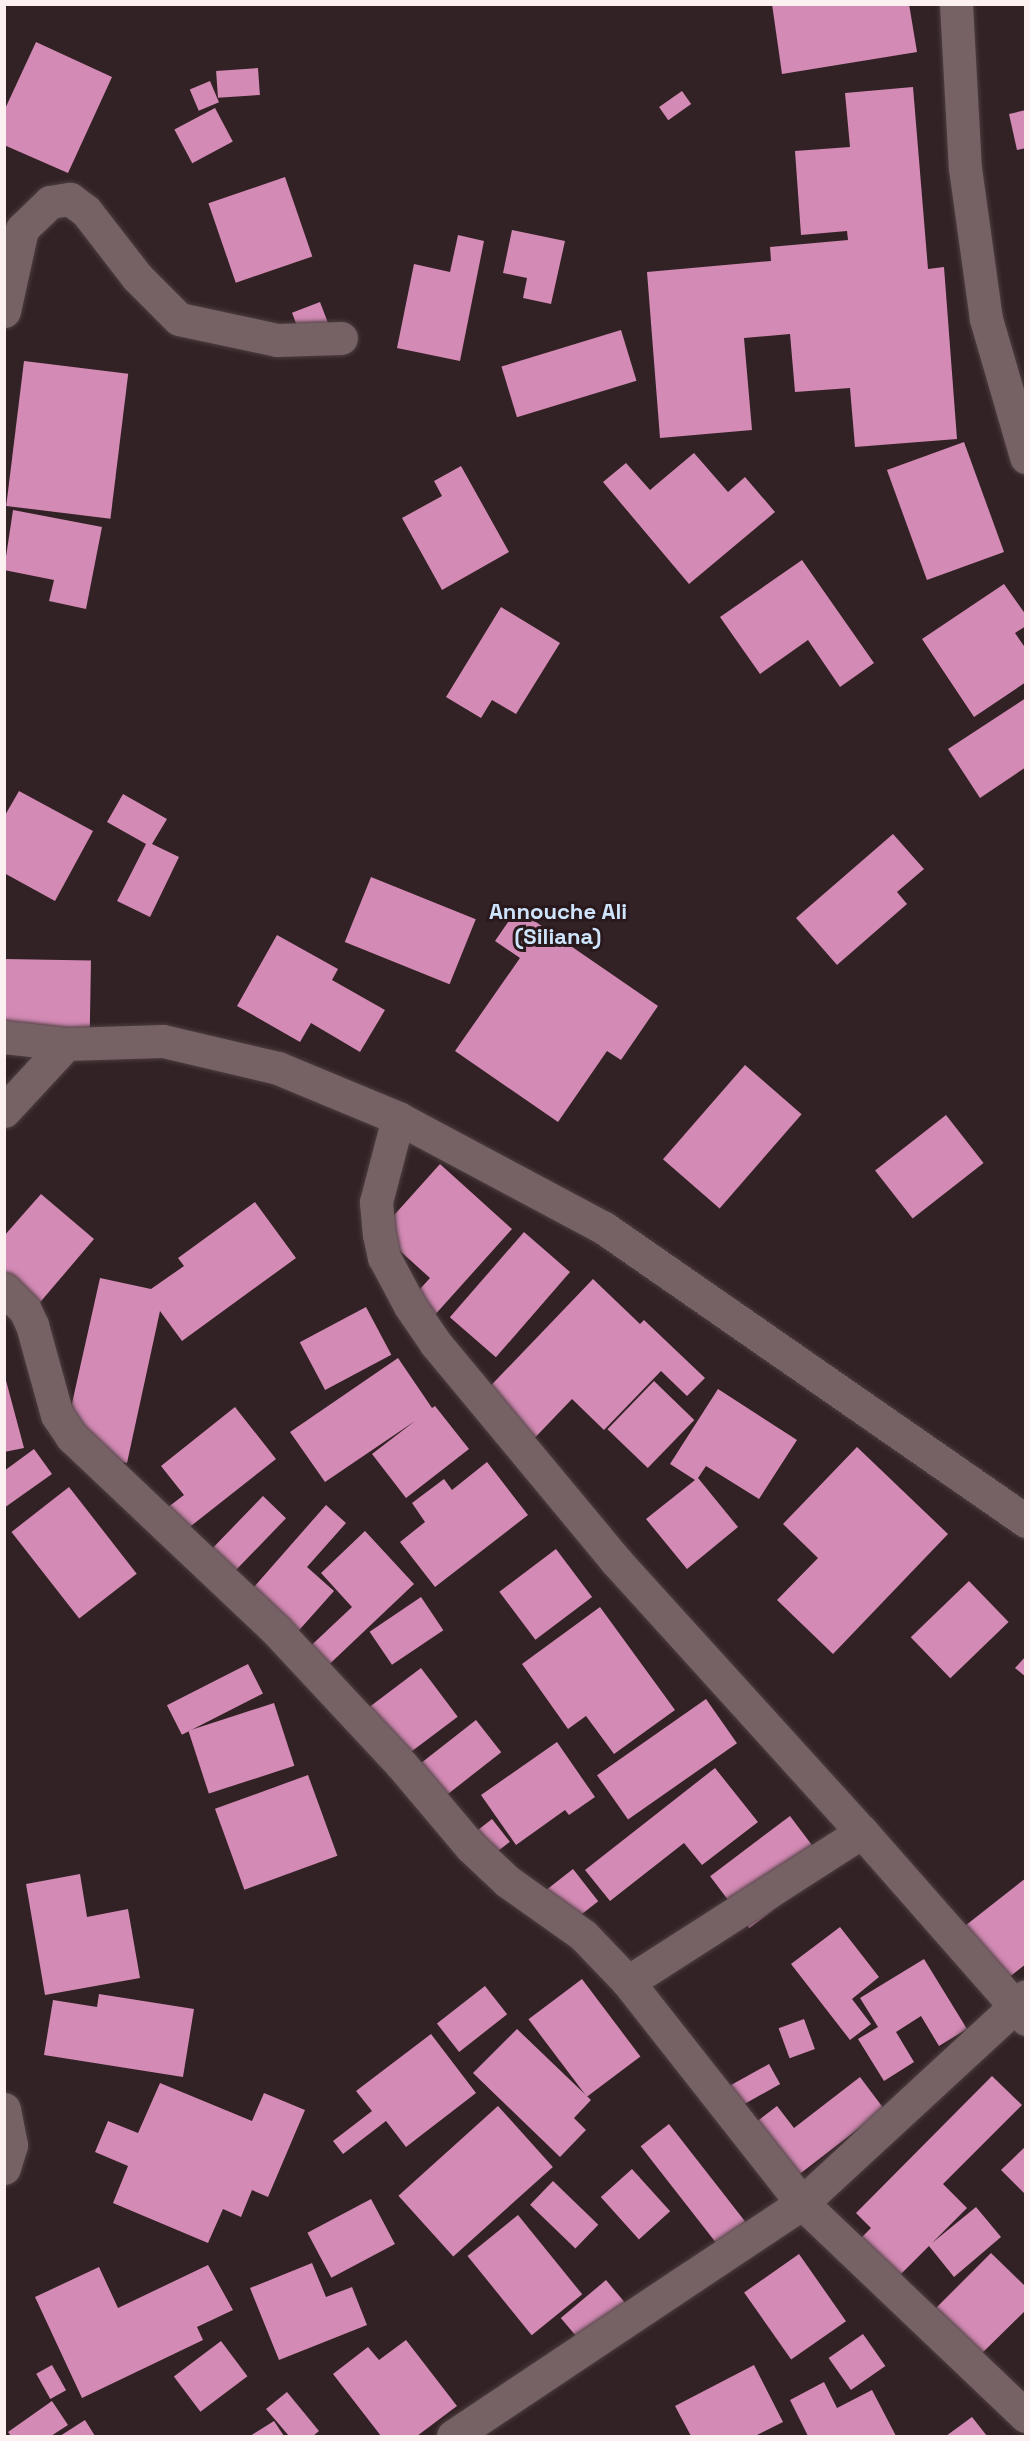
<!DOCTYPE html>
<style>
body{margin:0}
#map{position:relative;width:1030px;height:2441px;overflow:hidden;background:#332225;font-family:"Space Grotesk",sans-serif}
div>[style]{position:absolute}
[style*='--x']{left:calc(var(--x)*1px);top:calc(var(--y)*1px);width:calc(var(--w)*1px);rotate:calc(var(--a)*1deg)}
.building>*{inset:0;background:#d38ab4;transform-origin:0 0}
.roads{filter:drop-shadow(0 0 2px #4c3e40) drop-shadow(0 0 2px #4c3e40)}
.street>*{height:33px;margin:-16.5px;padding:0 16.5px;transform-origin:16.5px;border-radius:16.5px;background:#766265}
span{translate:-50% -50%;white-space:nowrap;text-align:center;line-height:1.15;-webkit-text-stroke:6px #29191c;paint-order:stroke}
.quarter-label{font-size:22px;color:#cfe5fd;font-weight:700}
.frame{position:absolute;inset:0;border:6px solid #fcf0f1;pointer-events:none}
</style>
<div id="map">
<div class="building">
<i style="clip-path:polygon(772px 4px,909px 4px,917px 52px,782px 74px)"></i>
<i style="clip-path:polygon(36px 42px,112px 77px,68px 173px,4px 145px,4px 111px)"></i>
<i style="left:258px;top:68px;width:27px;height:42px;rotate:86deg"></i>
<i style="left:210px;top:81px;width:23px;height:22px;rotate:67deg"></i>
<i style="clip-path:polygon(913px 87px,928px 269px,944px 267px,957px 439px,855px 447px,850px 388px,795px 392px,790px 334px,744px 338px,752px 430px,660px 438px,647px 272px,771px 261px,770px 247px,848px 240px,847px 231px,801px 235px,795px 151px,850px 147px,845px 93px)"></i>
<i style="left:682px;top:91px;width:16px;height:28px;rotate:55deg"></i>
<i style="left:215px;top:108px;width:38px;height:46px;rotate:62deg"></i>
<i style="clip-path:polygon(1026px 110px,1026px 148px,1017px 150px,1009px 114px)"></i>
<i style="left:285px;top:177px;width:84px;height:81px;rotate:71deg"></i>
<i style="clip-path:polygon(512px 230px,565px 241px,551px 304px,523px 298px,527px 278px,503px 273px)"></i>
<i style="clip-path:polygon(458px 235px,484px 241px,460px 361px,397px 348px,414px 264px,450px 272px)"></i>
<i style="left:320px;top:302px;width:28px;height:30px;rotate:69deg"></i>
<i style="left:621px;top:330px;width:53px;height:125px;rotate:73deg"></i>
<i style="left:24px;top:361px;width:105px;height:146px;rotate:7deg"></i>
<i style="left:964px;top:442px;width:117px;height:82px;rotate:70deg"></i>
<i style="clip-path:polygon(694px 453px,728px 492px,745px 477px,775px 512px,689px 584px,603px 482px,626px 463px,650px 490px)"></i>
<i style="clip-path:polygon(461px 466px,509px 552px,442px 590px,402px 518px,442px 496px,434px 481px)"></i>
<i style="clip-path:polygon(13px 510px,102px 527px,86px 609px,49px 601px,54px 580px,4px 570px)"></i>
<i style="clip-path:polygon(802px 560px,874px 663px,840px 687px,808px 640px,760px 674px,720px 617px)"></i>
<i style="clip-path:polygon(1004px 584px,1026px 615px,1026px 626px,1015px 633px,1026px 649px,1026px 682px,974px 717px,922px 639px)"></i>
<i style="clip-path:polygon(501px 607px,560px 643px,516px 714px,492px 700px,481px 718px,446px 697px)"></i>
<i style="clip-path:polygon(1026px 698px,1026px 767px,980px 798px,948px 749px)"></i>
<i style="clip-path:polygon(19px 791px,93px 831px,55px 901px,4px 873px,4px 817px)"></i>
<i style="clip-path:polygon(123px 794px,167px 819px,152px 844px,179px 857px,150px 917px,117px 901px,146px 844px,107px 822px)"></i>
<i style="clip-path:polygon(893px 834px,924px 869px,897px 892px,907px 904px,837px 965px,796px 918px)"></i>
<i style="left:371px;top:877px;width:113px;height:70px;rotate:22deg"></i>
<i style="clip-path:polygon(517px 909px,658px 1006px,621px 1060px,607px 1051px,558px 1122px,455px 1051px,520px 958px,495px 941px)"></i>
<i style="clip-path:polygon(277px 935px,338px 969px,332px 980px,385px 1010px,360px 1052px,311px 1023px,300px 1042px,237px 1006px)"></i>
<i style="left:5px;top:959px;width:86px;height:87px;rotate:1deg"></i>
<i style="left:745px;top:1065px;width:75px;height:125px;rotate:41deg"></i>
<i style="left:946px;top:1115px;width:61px;height:90px;rotate:52deg"></i>
<i style="clip-path:polygon(440px 1164px,512px 1229px,433px 1317px,412px 1298px,430px 1278px,379px 1232px)"></i>
<i style="clip-path:polygon(41px 1194px,94px 1239px,25px 1320px,4px 1303px,4px 1236px)"></i>
<i style="clip-path:polygon(255px 1202px,296px 1258px,182px 1341px,160px 1311px,127px 1463px,62px 1448px,100px 1278px,151px 1289px,184px 1266px,178px 1258px)"></i>
<i style="left:524px;top:1232px;width:61px;height:113px;rotate:41deg"></i>
<i style="clip-path:polygon(593px 1279px,640px 1324px,644px 1320px,705px 1378px,687px 1396px,661px 1371px,604px 1430px,572px 1399px,525px 1448px,476px 1401px)"></i>
<i style="left:366px;top:1307px;width:54px;height:75px;rotate:62deg"></i>
<i style="clip-path:polygon(398px 1358px,432px 1408px,435px 1406px,469px 1449px,406px 1498px,372px 1454px,415px 1421px,325px 1482px,290px 1432px)"></i>
<i style="clip-path:polygon(4px 1373px,24px 1448px,4px 1452px)"></i>
<i style="left:654px;top:1381px;width:56px;height:67px;rotate:44deg"></i>
<i style="clip-path:polygon(718px 1389px,797px 1440px,759px 1499px,706px 1466px,698px 1478px,738px 1527px,687px 1569px,646px 1519px,695px 1480px,670px 1464px)"></i>
<i style="clip-path:polygon(235px 1407px,276px 1459px,177px 1537px,159px 1514px,184px 1495px,161px 1466px)"></i>
<i style="clip-path:polygon(857px 1447px,948px 1534px,833px 1654px,777px 1600px,818px 1558px,783px 1524px)"></i>
<i style="clip-path:polygon(34px 1449px,52px 1474px,4px 1508px,4px 1471px)"></i>
<i style="clip-path:polygon(487px 1462px,528px 1515px,435px 1587px,400px 1542px,425px 1522px,412px 1503px,444px 1479px,452px 1490px)"></i>
<i style="left:69px;top:1487px;width:110px;height:73px;rotate:52deg"></i>
<i style="left:263px;top:1496px;width:32px;height:89px;rotate:44deg"></i>
<i style="clip-path:polygon(326px 1505px,346px 1523px,307px 1567px,334px 1591px,293px 1637px,246px 1596px)"></i>
<i style="clip-path:polygon(365px 1531px,414px 1584px,318px 1675px,300px 1656px,352px 1607px,321px 1573px)"></i>
<i style="left:556px;top:1549px;width:60px;height:71px;rotate:53deg"></i>
<i style="left:969px;top:1581px;width:57px;height:81px;rotate:46deg"></i>
<i style="left:421px;top:1597px;width:40px;height:62px;rotate:56deg"></i>
<i style="clip-path:polygon(600px 1607px,675px 1710px,614px 1754px,586px 1716px,568px 1729px,522px 1664px)"></i>
<i style="clip-path:polygon(1026px 1656px,1026px 1677px,1015px 1668px)"></i>
<i style="left:248px;top:1664px;width:33px;height:91px;rotate:63deg"></i>
<i style="left:421px;top:1668px;width:61px;height:70px;rotate:53deg"></i>
<i style="left:706px;top:1699px;width:54px;height:133px;rotate:55deg"></i>
<i style="left:274px;top:1703px;width:66px;height:90px;rotate:72deg"></i>
<i style="left:476px;top:1720px;width:41px;height:79px;rotate:52deg"></i>
<i style="clip-path:polygon(557px 1742px,595px 1797px,569px 1815px,565px 1810px,516px 1845px,481px 1795px)"></i>
<i style="clip-path:polygon(715px 1768px,758px 1822px,702px 1865px,684px 1843px,610px 1901px,585px 1870px)"></i>
<i style="left:308px;top:1775px;width:86px;height:99px;rotate:70deg"></i>
<i style="left:790px;top:1816px;width:65px;height:100px;rotate:53deg"></i>
<i style="left:492px;top:1819px;width:29px;height:30px;rotate:52deg"></i>
<i style="left:573px;top:1869px;width:41px;height:53px;rotate:52deg"></i>
<i style="clip-path:polygon(80px 1874px,87px 1917px,128px 1909px,140px 1978px,45px 1995px,26px 1884px)"></i>
<i style="clip-path:polygon(1026px 1878px,1026px 1964px,1003px 1982px,961px 1929px)"></i>
<i style="clip-path:polygon(840px 1927px,879px 1977px,852px 1999px,871px 2024px,850px 2040px,791px 1964px)"></i>
<i style="clip-path:polygon(924px 1959px,967px 2029px,939px 2046px,921px 2016px,896px 2032px,914px 2062px,884px 2081px,858px 2039px,878px 2027px,860px 1998px)"></i>
<i style="left:582px;top:1979px;width:97px;height:67px;rotate:53deg"></i>
<i style="left:485px;top:1986px;width:36px;height:61px;rotate:52deg"></i>
<i style="clip-path:polygon(99px 1994px,194px 2009px,183px 2077px,44px 2055px,53px 2000px,97px 2007px)"></i>
<i style="left:804px;top:2019px;width:32px;height:27px;rotate:70deg"></i>
<i style="clip-path:polygon(517px 2029px,591px 2100px,574px 2118px,586px 2130px,560px 2157px,473px 2073px)"></i>
<i style="clip-path:polygon(431px 2034px,476px 2093px,406px 2147px,386px 2121px,343px 2154px,333px 2141px,372px 2111px,356px 2091px)"></i>
<i style="left:769px;top:2064px;width:23px;height:46px;rotate:61deg"></i>
<i style="clip-path:polygon(992px 2076px,1022px 2105px,943px 2184px,967px 2208px,932px 2243px,976px 2207px,1001px 2237px,954px 2277px,929px 2246px,882px 2293px,844px 2255px,871px 2228px,856px 2213px)"></i>
<i style="clip-path:polygon(860px 2077px,884px 2109px,788px 2183px,747px 2129px,777px 2106px,794px 2128px)"></i>
<i style="clip-path:polygon(160px 2083px,252px 2121px,264px 2093px,305px 2110px,268px 2197px,252px 2190px,241px 2217px,223px 2209px,208px 2243px,113px 2203px,128px 2166px,95px 2152px,108px 2121px,138px 2133px)"></i>
<i style="left:498px;top:2106px;width:82px;height:134px;rotate:48deg"></i>
<i style="left:669px;top:2124px;width:124px;height:36px;rotate:52deg"></i>
<i style="clip-path:polygon(1026px 2146px,1026px 2195px,1001px 2170px)"></i>
<i style="left:632px;top:2169px;width:57px;height:42px;rotate:48deg"></i>
<i style="left:553px;top:2181px;width:63px;height:33px;rotate:44deg"></i>
<i style="left:371px;top:2199px;width:51px;height:72px;rotate:62deg"></i>
<i style="left:518px;top:2215px;width:102px;height:65px;rotate:51deg"></i>
<i style="clip-path:polygon(991px 2253px,1026px 2287px,1026px 2310px,975px 2360px,930px 2314px)"></i>
<i style="left:799px;top:2254px;width:82px;height:67px;rotate:55deg"></i>
<i style="clip-path:polygon(312px 2263px,326px 2297px,352px 2287px,367px 2325px,279px 2360px,250px 2288px)"></i>
<i style="clip-path:polygon(208px 2265px,233px 2310px,197px 2327px,203px 2340px,82px 2398px,35px 2297px,99px 2267px,118px 2308px)"></i>
<i style="left:606px;top:2280px;width:39px;height:59px;rotate:50deg"></i>
<i style="left:863px;top:2334px;width:39px;height:42px;rotate:55deg"></i>
<i style="clip-path:polygon(406px 2340px,457px 2406px,417px 2436px,381px 2436px,333px 2374px,368px 2347px,379px 2360px)"></i>
<i style="left:221px;top:2341px;width:44px;height:59px;rotate:53deg"></i>
<i style="left:52px;top:2365px;width:29px;height:18px;rotate:61deg"></i>
<i style="clip-path:polygon(754px 2365px,783px 2422px,755px 2436px,691px 2436px,675px 2406px)"></i>
<i style="clip-path:polygon(824px 2382px,837px 2408px,872px 2390px,896px 2436px,808px 2436px,790px 2400px)"></i>
<i style="clip-path:polygon(287px 2392px,319px 2431px,313px 2436px,289px 2436px,266px 2409px)"></i>
<i style="clip-path:polygon(52px 2401px,68px 2425px,51px 2436px,11px 2436px,8px 2432px)"></i>
<i style="clip-path:polygon(972px 2417px,987px 2436px,946px 2436px)"></i>
<i style="clip-path:polygon(85px 2420px,95px 2436px,60px 2436px)"></i>
<i style="clip-path:polygon(274px 2421px,284px 2436px,250px 2436px)"></i>
</div>
<div class="roads">
<div class="street">
<i style="--x:956;--y:4;--w:164;--a:86.9"></i>
<i style="--x:965;--y:168;--w:152;--a:82.1"></i>
<i style="--x:986;--y:319;--w:144;--a:73.8"></i>
<i style="--x:4;--y:311;--w:84;--a:-77.6"></i>
<i style="--x:22;--y:229;--w:39;--a:-44"></i>
<i style="--x:50;--y:202;--w:20;--a:-9"></i>
<i style="--x:70;--y:199;--w:20;--a:37"></i>
<i style="--x:86;--y:211;--w:83;--a:52.3"></i>
<i style="--x:137;--y:277;--w:59;--a:45"></i>
<i style="--x:179;--y:319;--w:100;--a:12.1"></i>
<i style="--x:277;--y:340;--w:64;--a:-1.8"></i>
<i style="--x:4;--y:1037;--w:62;--a:6.4"></i>
<i style="--x:66;--y:1044;--w:97;--a:-1.8"></i>
<i style="--x:163;--y:1041;--w:118;--a:13.2"></i>
<i style="--x:278;--y:1068;--w:130;--a:22.6"></i>
<i style="--x:398;--y:1118;--w:234;--a:28.1"></i>
<i style="--x:604;--y:1228;--w:514;--a:34.77"></i>
<i style="--x:4;--y:1111;--w:91;--a:-47.2"></i>
<i style="--x:398;--y:1118;--w:87;--a:104.7"></i>
<i style="--x:376;--y:1202;--w:32;--a:85"></i>
<i style="--x:379;--y:1234;--w:24;--a:78"></i>
<i style="--x:384;--y:1257;--w:55;--a:62"></i>
<i style="--x:410;--y:1306;--w:46;--a:55.6"></i>
<i style="--x:436;--y:1344;--w:282;--a:50.3"></i>
<i style="--x:616;--y:1561;--w:366;--a:47.8"></i>
<i style="--x:862;--y:1832;--w:249;--a:48.7"></i>
<i style="--x:4;--y:1289;--w:30;--a:45"></i>
<i style="--x:25;--y:1310;--w:17;--a:65"></i>
<i style="--x:32;--y:1325;--w:93;--a:74.5"></i>
<i style="--x:57;--y:1415;--w:27;--a:56"></i>
<i style="--x:72;--y:1437;--w:281;--a:43.4"></i>
<i style="--x:276;--y:1630;--w:183;--a:47"></i>
<i style="--x:401;--y:1764;--w:109;--a:49.9"></i>
<i style="--x:471;--y:1847;--w:50;--a:43.4"></i>
<i style="--x:507;--y:1881;--w:93;--a:35.4"></i>
<i style="--x:583;--y:1935;--w:65;--a:46.2"></i>
<i style="--x:628;--y:1982;--w:281;--a:51.8"></i>
<i style="--x:802;--y:2203;--w:309;--a:43.6"></i>
<i style="--x:628;--y:1982;--w:278;--a:-32.7"></i>
<i style="--x:4;--y:2109;--w:37;--a:79"></i>
<i style="--x:11;--y:2145;--w:24;--a:107"></i>
<i style="--x:453;--y:2436;--w:420;--a:-33.7"></i>
<i style="--x:802;--y:2203;--w:305;--a:-42.7"></i>
</div>
</div>
<div class="quarter-label">
<span style="left:558px;top:924px">Annouche Ali<br>(Siliana)</span>
</div>
<div class="frame"></div>
</div>
